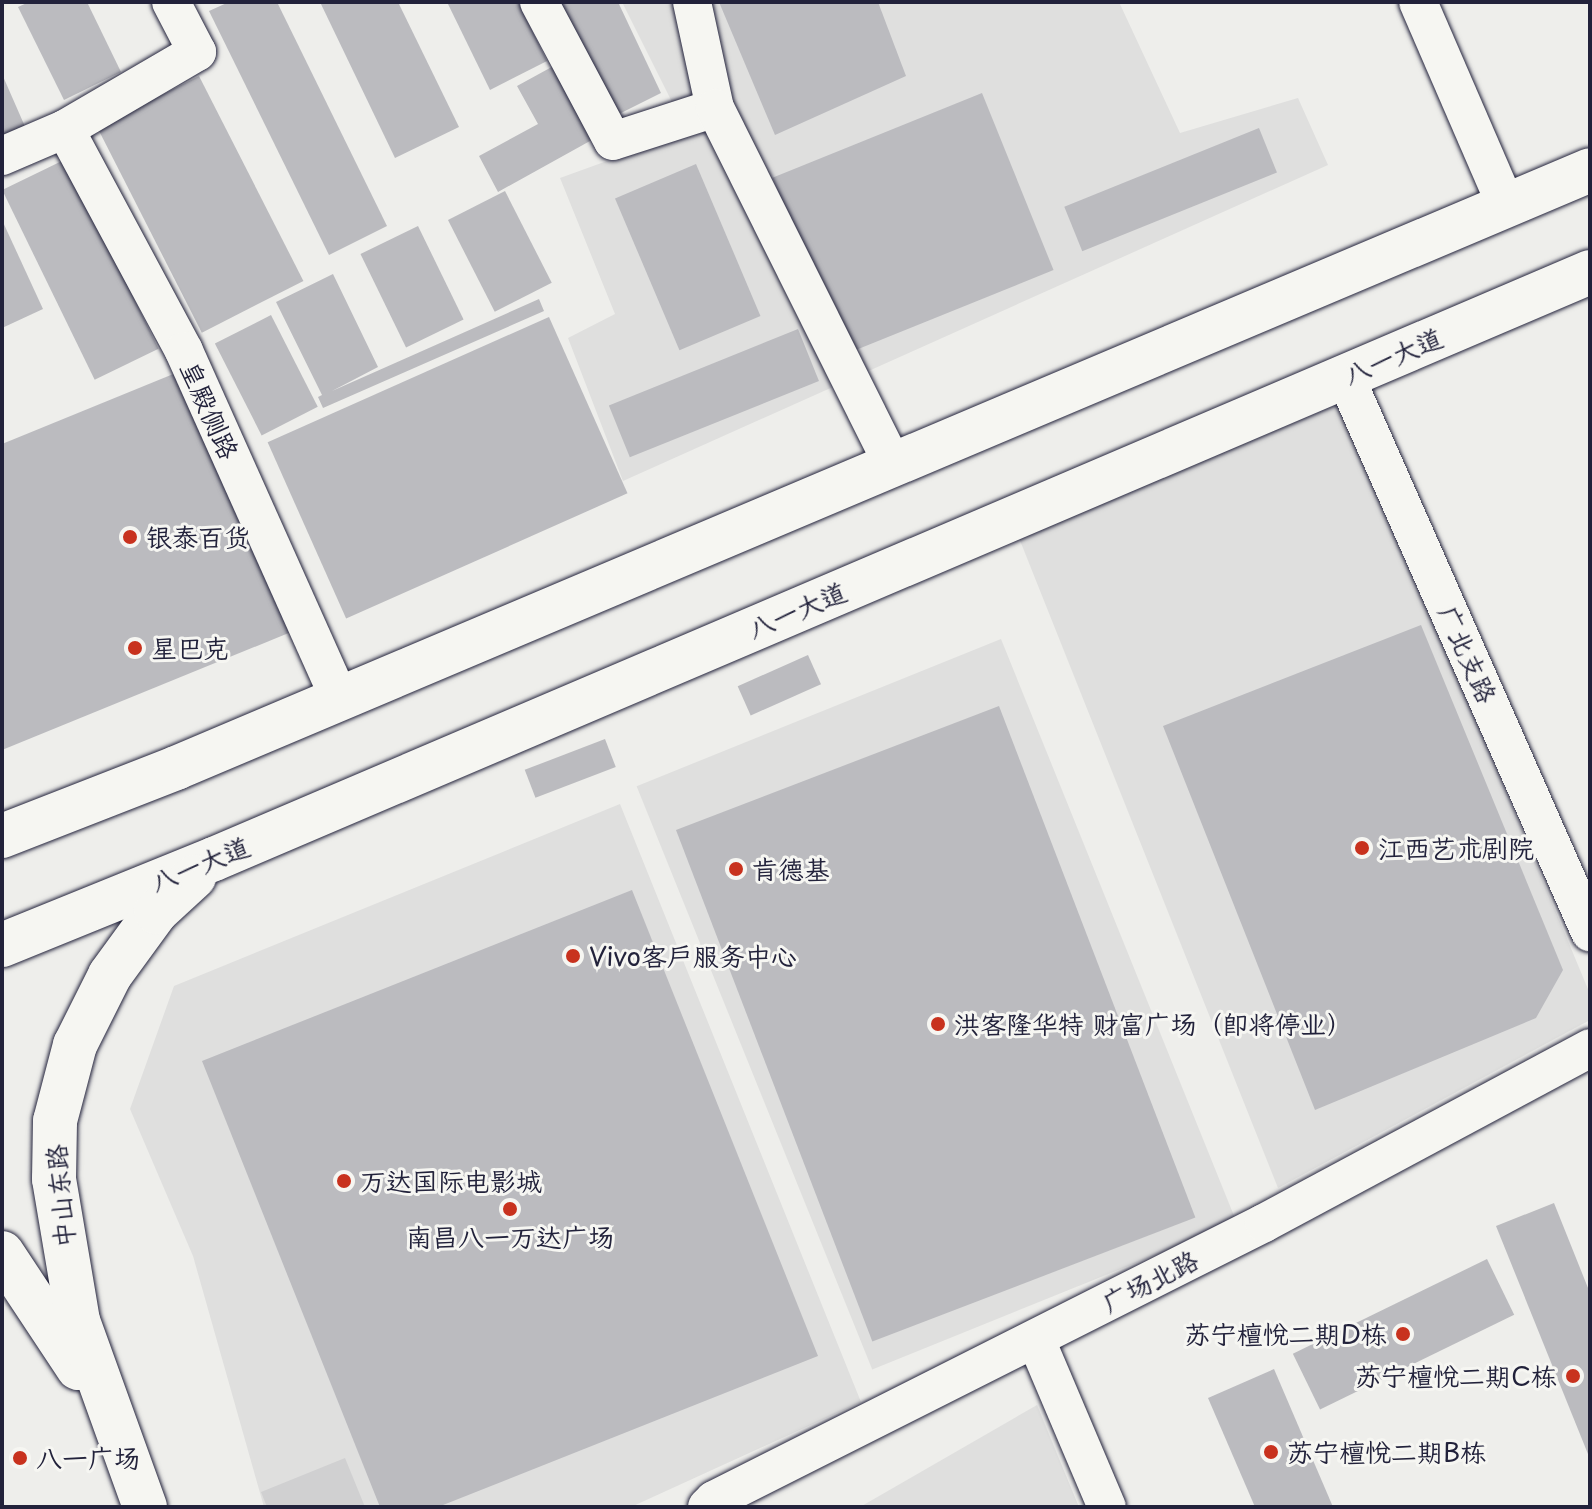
<!DOCTYPE html>
<meta charset="utf-8">
<style>
body{margin:0}
#map{position:relative;width:1592px;height:1509px;overflow:hidden;background:#eeeeeb;font-family:"Playpen Sans","LXGW WenKai TC",sans-serif}
div>[style]{position:absolute}
[style*='--x']{left:calc(var(--x)*1px);top:calc(var(--y)*1px);width:calc(var(--w)*1px);rotate:calc(var(--a)*1deg)}
.built>*{inset:0;background:#dfdfde;transform-origin:0 0}
.green>*{inset:0;background:#d0d0d1}
.building>*{inset:0;background:#bbbbbf;transform-origin:0 0}
.roads{filter:drop-shadow(0 0 2px #22223b) drop-shadow(0 0 2px #22223b)}
.minor>*{height:38px;margin:-19px;padding:0 19px;transform-origin:19px;border-radius:19px;background:#f6f6f2}
.highway>*{height:44px;margin:-22px;padding:0 22px;transform-origin:22px;border-radius:22px;background:#f6f6f2}
.dots>*{width:22px;height:22px;translate:-50% -50%;box-sizing:border-box;border:4px solid #f6f6f2;border-radius:50%}
span{translate:-50% -50%;white-space:nowrap;text-align:center;line-height:1.15;-webkit-text-stroke:6px #f6f6f2;paint-order:stroke}
.street-label{font-size:26px;color:#22223b}
.poi-label{font-size:26px;color:#22223b}
.left{translate:0 -50%;text-align:left}
.right{translate:-100% -50%;text-align:right}
.frame{position:absolute;inset:0;border:4px solid #22223b;pointer-events:none}
</style>
<div id="map">
<div class="built">
<i style="clip-path:polygon(622px 2px,1119px 2px,1180px 133px,1298px 98px,1328px 165px,623px 481px,568px 338px,615px 314px,560px 178px,687px 132px)"></i>
<i style="clip-path:polygon(1344px 402px,1590px 994px,1590px 1020px,1278px 1188px,1019px 538px)"></i>
<i style="left:1001px;top:639px;width:629px;height:393px;rotate:68deg"></i>
<i style="clip-path:polygon(620px 804px,861px 1402px,631px 1507px,264px 1507px,193px 1256px,130px 1109px,174px 986px)"></i>
<i style="clip-path:polygon(1037px 1405px,1079px 1507px,860px 1507px)"></i>
</div>
<div class="green">
<i style="clip-path:polygon(345px 1458px,365px 1507px,267px 1507px,261px 1492px)"></i>
</div>
<div class="building">
<i style="clip-path:polygon(29px 2px,87px 2px,121px 72px,64px 100px,18px 7px)"></i>
<i style="clip-path:polygon(229px 2px,277px 2px,387px 226px,329px 255px,209px 11px)"></i>
<i style="clip-path:polygon(320px 2px,398px 2px,459px 127px,395px 158px)"></i>
<i style="clip-path:polygon(447px 2px,518px 2px,547px 61px,490px 90px)"></i>
<i style="clip-path:polygon(548px 2px,618px 2px,661px 93px,605px 121px)"></i>
<i style="clip-path:polygon(719px 2px,878px 2px,906px 76px,775px 135px)"></i>
<i style="clip-path:polygon(559px 63px,599px 136px,498px 192px,479px 156px,538px 124px,517px 86px)"></i>
<i style="clip-path:polygon(2px 74px,30px 138px,2px 150px)"></i>
<i style="left:199px;top:76px;width:230px;height:114px;rotate:63deg"></i>
<i style="left:982px;top:93px;width:191px;height:226px;rotate:68deg"></i>
<i style="left:1259px;top:128px;width:48px;height:210px;rotate:68deg"></i>
<i style="left:66px;top:159px;width:211px;height:71px;rotate:64deg"></i>
<i style="left:696px;top:164px;width:165px;height:88px;rotate:67deg"></i>
<i style="left:505px;top:191px;width:103px;height:64px;rotate:63deg"></i>
<i style="clip-path:polygon(2px 220px,43px 309px,2px 328px)"></i>
<i style="left:418px;top:226px;width:104px;height:64px;rotate:64deg"></i>
<i style="clip-path:polygon(333px 274px,378px 367px,332px 391px,539px 299px,544px 311px,323px 408px,318px 397px,322px 395px,276px 302px)"></i>
<i style="left:271px;top:315px;width:103px;height:63px;rotate:63deg"></i>
<i style="left:549px;top:317px;width:193px;height:308px;rotate:66deg"></i>
<i style="left:798px;top:329px;width:56px;height:204px;rotate:68deg"></i>
<i style="clip-path:polygon(188px 368px,296px 630px,2px 750px,2px 444px)"></i>
<i style="clip-path:polygon(1421px 625px,1563px 970px,1536px 1018px,1315px 1110px,1163px 726px)"></i>
<i style="left:808px;top:655px;width:32px;height:77px;rotate:66deg"></i>
<i style="left:999px;top:706px;width:548px;height:346px;rotate:69deg"></i>
<i style="left:605px;top:739px;width:30px;height:86px;rotate:69deg"></i>
<i style="clip-path:polygon(632px 890px,818px 1356px,438px 1507px,380px 1507px,202px 1061px)"></i>
<i style="clip-path:polygon(1554px 1203px,1590px 1293px,1590px 1459px,1496px 1226px)"></i>
<i style="left:1487px;top:1259px;width:62px;height:216px;rotate:64deg"></i>
<i style="clip-path:polygon(1274px 1369px,1333px 1507px,1255px 1507px,1208px 1398px)"></i>
</div>
<div class="roads">
<div class="minor">
<i style="--x:539;--y:2;--w:157;--a:62"></i>
<i style="--x:613;--y:141;--w:107;--a:-17.9"></i>
<i style="--x:692;--y:2;--w:108;--a:77.8"></i>
<i style="--x:715;--y:108;--w:399;--a:63.5"></i>
<i style="--x:1418;--y:2;--w:221;--a:66.6"></i>
<i style="--x:65;--y:129;--w:252;--a:61.8"></i>
<i style="--x:184;--y:351;--w:381;--a:65.9"></i>
<i style="--x:2;--y:156;--w:69;--a:-23.2"></i>
<i style="--x:65;--y:129;--w:153;--a:-30.3"></i>
<i style="--x:197;--y:52;--w:56;--a:-117.5"></i>
<i style="--x:1345;--y:376;--w:608;--a:66.22"></i>
<i style="--x:1036;--y:1340;--w:181;--a:67"></i>
<i style="--x:707;--y:1507;--w:10;--a:-45"></i>
<i style="--x:714;--y:1500;--w:616;--a:-26.73"></i>
<i style="--x:1264;--y:1223;--w:370;--a:-28.2"></i>
</div>
<div class="highway">
<i style="--x:2;--y:836;--w:187;--a:-21.3"></i>
<i style="--x:176;--y:768;--w:1535;--a:-22.92"></i>
<i style="--x:2;--y:945;--w:229;--a:-22.1"></i>
<i style="--x:214;--y:859;--w:1496;--a:-23.1"></i>
<i style="--x:2;--y:1253;--w:138;--a:56.5"></i>
<i style="--x:145;--y:1507;--w:198;--a:-109.8"></i>
<i style="--x:78;--y:1321;--w:144;--a:-99.6"></i>
<i style="--x:54;--y:1179;--w:58;--a:-89"></i>
<i style="--x:55;--y:1121;--w:79;--a:-75.3"></i>
<i style="--x:75;--y:1045;--w:78;--a:-63.4"></i>
<i style="--x:110;--y:975;--w:78;--a:-53.9"></i>
<i style="--x:156;--y:912;--w:52;--a:-42.6"></i>
</div>
</div>
<div class="dots">
<i style="left:130px;top:537px;background:#c8321e"></i>
<i style="left:135px;top:648px;background:#c8321e"></i>
<i style="left:1362px;top:848px;background:#c8321e"></i>
<i style="left:736px;top:869px;background:#c8321e"></i>
<i style="left:573px;top:956px;background:#c8321e"></i>
<i style="left:938px;top:1024px;background:#c8321e"></i>
<i style="left:344px;top:1181px;background:#c8321e"></i>
<i style="left:510px;top:1209px;background:#c8321e"></i>
<i style="left:1403px;top:1334px;background:#c8321e"></i>
<i style="left:1573px;top:1376px;background:#c8321e"></i>
<i style="left:1271px;top:1452px;background:#c8321e"></i>
<i style="left:20px;top:1458px;background:#c8321e"></i>
</div>
<div class="street-label">
<span style="left:1393px;top:356px;rotate:-23deg">八一大道</span>
<span style="left:210px;top:410px;rotate:66deg">皇殿侧路</span>
<span style="left:797px;top:610px;rotate:-23deg">八一大道</span>
<span style="left:1468px;top:654px;rotate:66deg">广北支路</span>
<span style="left:200px;top:864px;rotate:-22deg">八一大道</span>
<span style="left:60px;top:1196px;rotate:-95deg">中山东路</span>
<span style="left:1150px;top:1281px;rotate:-27deg">广场北路</span>
</div>
<div class="poi-label">
<span class="left" style="left:146px;top:537px">银泰百货</span>
<span class="left" style="left:151px;top:648px">星巴克</span>
<span class="left" style="left:1378px;top:848px">江西艺术剧院</span>
<span class="left" style="left:752px;top:869px">肯德基</span>
<span class="left" style="left:589px;top:956px">Vivo客户服务中心</span>
<span class="left" style="left:954px;top:1024px">洪客隆华特 财富广场（即将停业）</span>
<span class="left" style="left:360px;top:1181px">万达国际电影城</span>
<span style="left:510px;top:1237px">南昌八一万达广场</span>
<span class="right" style="left:1387px;top:1334px">苏宁檀悦二期D栋</span>
<span class="right" style="left:1557px;top:1376px">苏宁檀悦二期C栋</span>
<span class="left" style="left:1287px;top:1452px">苏宁檀悦二期B栋</span>
<span class="left" style="left:36px;top:1458px">八一广场</span>
</div>
<div class="frame"></div>
</div>
